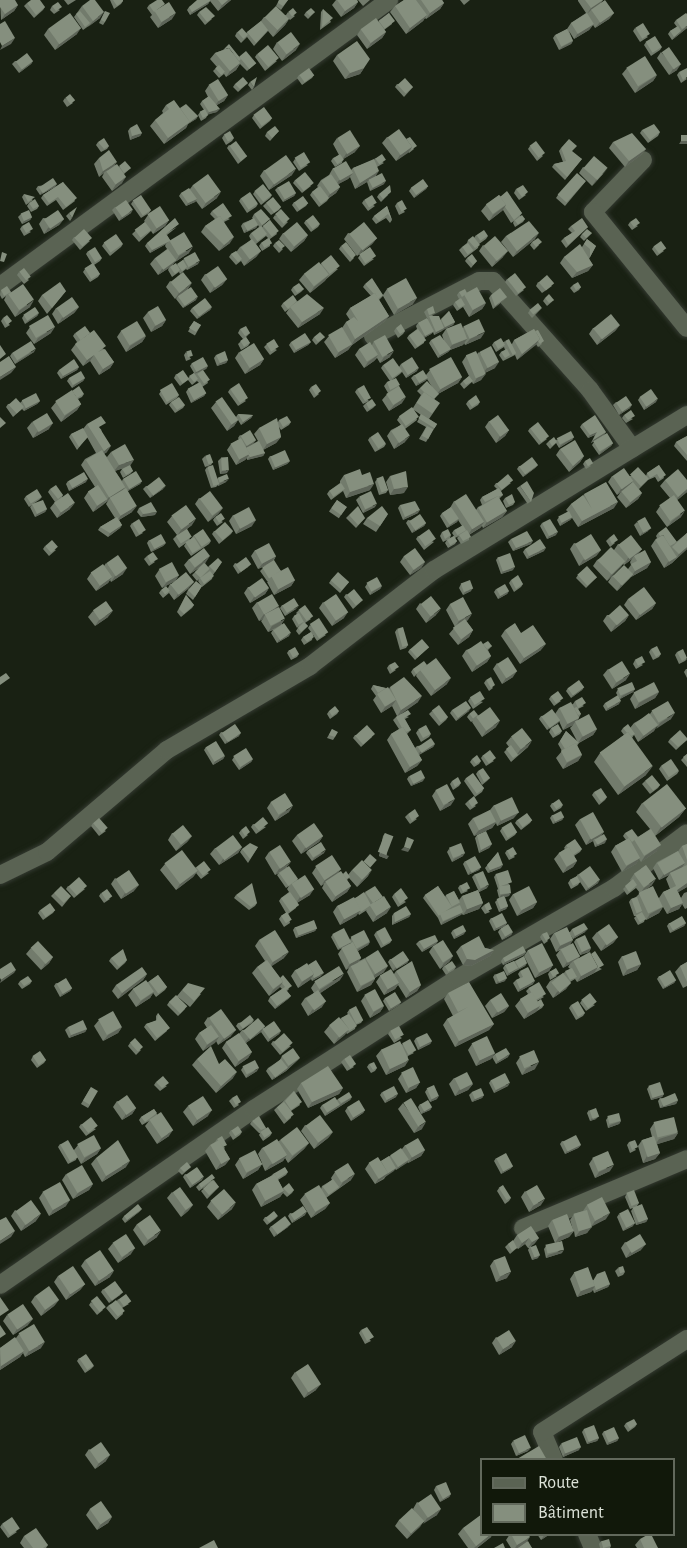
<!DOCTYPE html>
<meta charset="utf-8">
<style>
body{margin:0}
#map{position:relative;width:687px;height:1548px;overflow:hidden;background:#192113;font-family:"Alegreya Sans",sans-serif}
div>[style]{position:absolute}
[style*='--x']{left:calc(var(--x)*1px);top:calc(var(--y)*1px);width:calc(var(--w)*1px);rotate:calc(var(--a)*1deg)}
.roads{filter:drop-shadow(0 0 2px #343a31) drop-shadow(0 0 2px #343a31)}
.minor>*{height:18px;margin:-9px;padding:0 9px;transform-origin:9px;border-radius:9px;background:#5a6353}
.wall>*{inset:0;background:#727b6c;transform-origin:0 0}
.shaded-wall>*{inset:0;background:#5d6458}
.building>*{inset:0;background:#858f7e;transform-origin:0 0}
span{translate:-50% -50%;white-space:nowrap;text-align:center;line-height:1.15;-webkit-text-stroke:6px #11180a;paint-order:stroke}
.legend{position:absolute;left:480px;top:1458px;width:195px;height:78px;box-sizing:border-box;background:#11180a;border:2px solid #62695c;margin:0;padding:8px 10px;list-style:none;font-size:18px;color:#dce2d8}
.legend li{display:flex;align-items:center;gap:12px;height:30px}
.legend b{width:30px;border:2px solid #62695c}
</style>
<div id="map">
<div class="roads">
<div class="minor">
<i style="--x:643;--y:160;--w:72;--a:133.9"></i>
<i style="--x:593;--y:212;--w:149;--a:51"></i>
<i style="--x:0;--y:286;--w:483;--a:-36.3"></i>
<i style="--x:373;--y:336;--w:119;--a:-27.4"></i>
<i style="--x:479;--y:281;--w:14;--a:0"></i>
<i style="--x:493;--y:281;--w:146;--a:48.3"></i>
<i style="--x:590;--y:390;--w:72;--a:54.1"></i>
<i style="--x:0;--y:875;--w:52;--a:-26.1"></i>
<i style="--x:47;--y:852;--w:157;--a:-40.4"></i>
<i style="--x:167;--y:750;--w:166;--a:-30.4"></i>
<i style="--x:310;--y:666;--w:157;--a:-37.7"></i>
<i style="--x:434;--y:570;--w:297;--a:-31.5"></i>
<i style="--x:523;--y:1228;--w:178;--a:-22.8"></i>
<i style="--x:0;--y:1285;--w:309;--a:-34.7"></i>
<i style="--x:254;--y:1109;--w:242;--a:-32.7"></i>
<i style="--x:458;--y:978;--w:180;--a:-30"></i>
<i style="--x:614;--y:888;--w:91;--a:-37"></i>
<i style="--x:554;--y:1460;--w:30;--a:-113"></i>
<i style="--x:542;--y:1432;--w:172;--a:-32.7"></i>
<i style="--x:587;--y:1534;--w:15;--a:67"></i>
</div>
</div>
<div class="wall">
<i style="clip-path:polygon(0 0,18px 5px,14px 11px,1px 20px)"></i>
<i style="clip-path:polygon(64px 0,76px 0,68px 5px)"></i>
<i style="clip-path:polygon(110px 0,123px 0,123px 1px,121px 4px,114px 9px)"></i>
<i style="clip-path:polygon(210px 0,231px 0,218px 11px,210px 1px,208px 4px,190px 15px,187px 10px,189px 7px)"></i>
<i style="clip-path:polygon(279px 0,288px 0,281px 10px,276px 6px)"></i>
<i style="clip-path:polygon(336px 0,357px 0,358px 2px,354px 8px,341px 17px,332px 5px)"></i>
<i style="clip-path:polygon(358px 0,370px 0,363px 6px)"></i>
<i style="clip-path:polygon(404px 0,442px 0,444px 3px,440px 9px,426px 19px,425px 18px,423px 21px,406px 34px,390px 12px,395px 6px)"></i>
<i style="clip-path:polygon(460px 0,470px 0,464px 5px)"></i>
<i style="clip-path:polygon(578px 0,603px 0,601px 3px,614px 13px,609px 19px,595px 28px,593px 25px,589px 30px,574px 39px,569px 31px,573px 41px,571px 44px,559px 50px,553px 38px,555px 35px,567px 29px,571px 23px,586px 13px,578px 1px)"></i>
<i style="clip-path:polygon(27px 3px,45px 7px,43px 10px,34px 18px,24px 6px)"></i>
<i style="clip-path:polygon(149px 5px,172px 19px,158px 28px,150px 17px,152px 15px,147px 8px)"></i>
<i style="clip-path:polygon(52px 6px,60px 10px,54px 14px,50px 10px)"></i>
<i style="clip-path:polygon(82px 6px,100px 18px,83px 30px,74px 17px)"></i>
<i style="clip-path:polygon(323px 9px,331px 22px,320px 30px,321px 12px)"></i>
<i style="clip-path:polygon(105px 11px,105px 22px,103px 25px,99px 23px)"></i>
<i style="clip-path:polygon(199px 12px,212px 19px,205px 25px,197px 15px)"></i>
<i style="clip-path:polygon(288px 12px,295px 16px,290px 20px,289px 19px,285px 25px,273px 37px,268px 31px,254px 46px,247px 37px,241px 43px,235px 36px,237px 32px,246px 33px,261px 21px,264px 17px,286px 15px)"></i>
<i style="clip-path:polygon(306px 12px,315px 12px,308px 19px,304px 15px)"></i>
<i style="clip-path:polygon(389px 13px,392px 24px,384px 30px,386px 32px,382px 38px,367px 49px,357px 35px,361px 29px,378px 22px)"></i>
<i style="clip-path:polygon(676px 20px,687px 28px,672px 40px,668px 34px,670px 31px,677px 27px,674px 23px)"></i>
<i style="clip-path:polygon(635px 28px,648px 37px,640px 42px,633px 31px)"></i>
<i style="clip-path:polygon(48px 29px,77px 34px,55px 50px,44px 35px)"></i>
<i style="clip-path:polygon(277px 42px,296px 50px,282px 61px,273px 49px)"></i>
<i style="clip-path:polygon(646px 42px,662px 47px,660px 50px,651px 56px,644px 45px)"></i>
<i style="clip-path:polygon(225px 48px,239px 57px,256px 63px,247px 71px,240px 64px,236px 70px,226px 77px,224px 74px,219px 78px,213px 71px,217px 67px,210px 59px,215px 53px,223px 50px)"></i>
<i style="clip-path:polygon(661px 52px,677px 70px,669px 75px,657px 58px)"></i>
<i style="clip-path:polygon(257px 54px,277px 61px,265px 71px,255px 57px)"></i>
<i style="clip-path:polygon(337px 55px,364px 68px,360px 74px,345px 79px,333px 61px)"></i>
<i style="clip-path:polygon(15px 61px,33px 61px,31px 64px,19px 73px,12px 64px)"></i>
<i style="clip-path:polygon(627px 68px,657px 75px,653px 81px,635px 93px,622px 74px)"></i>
<i style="clip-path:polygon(679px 72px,687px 79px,681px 83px,677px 75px)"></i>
<i style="clip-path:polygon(299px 75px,314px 75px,312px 78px,302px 85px,297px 78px)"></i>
<i style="clip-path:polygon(250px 82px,254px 87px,252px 90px,248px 85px)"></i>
<i style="clip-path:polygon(248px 83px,238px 92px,233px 87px,235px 84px)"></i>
<i style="clip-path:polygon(397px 84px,413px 87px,404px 97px,395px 87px)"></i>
<i style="clip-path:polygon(209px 85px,228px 95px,224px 101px,217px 105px,217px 112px,208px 114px,206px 118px,201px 121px,198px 115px,200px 112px,204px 110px,200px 104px,202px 101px,208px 97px,205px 91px)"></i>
<i style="clip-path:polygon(65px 98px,73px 103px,67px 107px,63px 101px)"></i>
<i style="clip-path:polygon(166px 105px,180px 108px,198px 116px,196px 119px,188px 124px,186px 128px,164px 144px,150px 126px,155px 120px,163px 113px,162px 111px)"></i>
<i style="clip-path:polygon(254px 115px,272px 118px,270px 121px,260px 129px,252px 118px)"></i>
<i style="clip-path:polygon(130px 128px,142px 133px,140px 136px,130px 140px,128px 131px)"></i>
<i style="clip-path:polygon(642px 130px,660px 132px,658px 136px,648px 143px,640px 133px)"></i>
<i style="clip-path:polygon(279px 131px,270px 141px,265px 136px,267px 132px)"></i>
<i style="clip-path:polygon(224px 135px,234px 138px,232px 141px,226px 145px,222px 138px)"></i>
<i style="clip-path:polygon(387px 137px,406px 139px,414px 149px,409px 153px,408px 152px,396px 161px,382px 143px)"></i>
<i style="clip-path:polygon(337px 138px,355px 152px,343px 159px,342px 163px,335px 167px,331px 161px,333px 158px,339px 155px,333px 144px)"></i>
<i style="clip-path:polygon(98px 142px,109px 146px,107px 149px,101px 152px,96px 145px)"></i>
<i style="clip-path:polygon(613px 142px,646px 149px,641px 155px,625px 167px,609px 148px)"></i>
<i style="clip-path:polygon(229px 145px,247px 156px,244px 159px,238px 164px,227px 148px)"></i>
<i style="clip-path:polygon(530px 146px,543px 156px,537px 161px,528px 149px)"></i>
<i style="clip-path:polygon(561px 148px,582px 159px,565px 180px,552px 167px,554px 164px,563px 162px,559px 151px)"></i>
<i style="clip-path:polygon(99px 158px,119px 167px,131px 168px,124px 174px,122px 183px,112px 191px,102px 177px,104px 173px,99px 177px,94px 164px)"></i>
<i style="clip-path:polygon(375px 158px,384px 163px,377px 167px,376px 176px,384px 184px,370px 191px,367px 182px,355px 189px,350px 177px,348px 179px,338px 184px,340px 187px,336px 193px,329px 198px,327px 201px,319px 207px,310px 195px,312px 192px,318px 187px,317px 186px,321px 180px,329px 175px,333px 168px,351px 170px,353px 168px,374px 160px)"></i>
<i style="clip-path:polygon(295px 159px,308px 165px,299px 171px,293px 162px)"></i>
<i style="clip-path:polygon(583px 167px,603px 174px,592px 186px,579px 173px)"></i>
<i style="clip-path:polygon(264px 170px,292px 175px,269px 190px,260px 176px)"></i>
<i style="clip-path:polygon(295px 180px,311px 186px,302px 193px,293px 183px)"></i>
<i style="clip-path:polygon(586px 181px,565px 206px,556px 198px,558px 195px)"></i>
<i style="clip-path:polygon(63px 182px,75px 201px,63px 210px,56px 200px,47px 206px,41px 198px,43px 195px)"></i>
<i style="clip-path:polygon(57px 184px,55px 187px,40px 195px,36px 189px,38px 186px)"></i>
<i style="clip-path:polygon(193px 185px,217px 198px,202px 209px,196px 201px,195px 202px,186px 206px,179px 196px,181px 193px,190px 189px)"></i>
<i style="clip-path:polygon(428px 186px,426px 189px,414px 198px,409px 191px,411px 188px)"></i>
<i style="clip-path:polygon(278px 187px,296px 193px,294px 196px,283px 202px,275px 190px)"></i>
<i style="clip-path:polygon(516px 189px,526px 195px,519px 200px,514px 193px)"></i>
<i style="clip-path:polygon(255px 191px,272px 195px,270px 198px,261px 205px,253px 194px)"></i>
<i style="clip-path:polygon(24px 194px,33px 200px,26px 205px,22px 197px)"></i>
<i style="clip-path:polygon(379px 194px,388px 195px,381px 202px,377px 197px)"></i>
<i style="clip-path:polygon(499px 195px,522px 213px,520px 216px,525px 219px,523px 222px,515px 227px,513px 223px,514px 221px,511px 223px,503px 210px,489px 221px,481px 211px,486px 205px)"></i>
<i style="clip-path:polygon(241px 198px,258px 204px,256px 207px,247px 213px,239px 201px)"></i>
<i style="clip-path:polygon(364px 200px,375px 206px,368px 211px,362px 203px)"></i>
<i style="clip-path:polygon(133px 201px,151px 210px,149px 213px,141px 218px,131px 204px)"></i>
<i style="clip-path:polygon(294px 202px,308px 203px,306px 206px,297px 212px,292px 205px)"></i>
<i style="clip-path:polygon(29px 203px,39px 206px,37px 209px,31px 212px,27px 206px)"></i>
<i style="clip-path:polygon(266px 203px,281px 207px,279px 210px,271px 215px,263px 206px)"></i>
<i style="clip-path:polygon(397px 203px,405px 212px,399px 215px,395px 206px)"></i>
<i style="clip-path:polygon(387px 206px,392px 220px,390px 223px,386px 218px,376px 224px,372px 219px,374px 216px)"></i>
<i style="clip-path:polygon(115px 207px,131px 213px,119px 221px,112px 210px)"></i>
<i style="clip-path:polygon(212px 211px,230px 219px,224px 222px,230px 243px,219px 251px,201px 232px,205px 226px,215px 219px,210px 214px)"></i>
<i style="clip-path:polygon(69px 213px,72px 218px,70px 221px,66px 216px)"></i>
<i style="clip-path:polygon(21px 214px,32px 217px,30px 220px,22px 224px,18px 217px)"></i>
<i style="clip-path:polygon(254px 214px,270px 219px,262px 226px,262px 227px,270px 220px,277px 234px,270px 239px,270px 246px,262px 251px,259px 246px,261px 243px,268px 238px,266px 236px,256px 244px,261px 251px,256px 257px,244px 266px,241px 261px,236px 265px,229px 257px,231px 254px,237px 251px,240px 247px,251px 240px,249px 236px,251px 233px,259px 227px,258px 225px,256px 228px,244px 233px,241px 226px,243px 223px,253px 219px,252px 218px)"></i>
<i style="clip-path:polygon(148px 215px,169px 220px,165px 226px,153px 234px,151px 231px,139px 242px,132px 234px,145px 222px,144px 221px)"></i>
<i style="clip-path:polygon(275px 215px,288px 222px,282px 228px,273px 218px)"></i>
<i style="clip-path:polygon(43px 218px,64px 219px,59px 225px,44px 234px,39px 224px)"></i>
<i style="clip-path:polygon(306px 220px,320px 224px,318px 227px,311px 232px,304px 223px)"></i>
<i style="clip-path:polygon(630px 222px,638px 226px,632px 230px,628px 225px)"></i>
<i style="clip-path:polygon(22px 226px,31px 232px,24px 236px,20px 229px)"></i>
<i style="clip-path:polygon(571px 226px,588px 227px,566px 248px,561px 241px,564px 238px,572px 233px,568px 229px)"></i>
<i style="clip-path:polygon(177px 227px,167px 235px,170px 240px,189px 253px,175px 262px,172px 265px,177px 265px,184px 259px,198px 264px,187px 270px,186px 269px,180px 274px,179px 272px,172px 277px,168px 270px,169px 268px,158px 275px,150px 264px,155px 258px,167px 249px,165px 246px,166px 244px,150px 253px,145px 246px,147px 243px)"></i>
<i style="clip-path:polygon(283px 233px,308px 235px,304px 241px,291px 252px,279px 239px)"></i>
<i style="clip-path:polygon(348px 233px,377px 238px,372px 244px,357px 256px,344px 239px)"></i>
<i style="clip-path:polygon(592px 233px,584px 241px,580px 237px,582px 234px)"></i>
<i style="clip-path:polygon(476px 235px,488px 236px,486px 239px,479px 244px,478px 248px,465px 258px,459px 250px,462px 247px,467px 243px,468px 240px,474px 238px)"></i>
<i style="clip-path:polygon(506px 236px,535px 239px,513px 257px,501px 242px)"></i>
<i style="clip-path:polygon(74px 237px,90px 241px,80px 250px,72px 240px)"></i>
<i style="clip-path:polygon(587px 239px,596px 246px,589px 259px,593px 265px,588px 271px,572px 278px,560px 263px,564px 257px,582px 247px)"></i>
<i style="clip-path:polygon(532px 242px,539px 245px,534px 250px,530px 245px)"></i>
<i style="clip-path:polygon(104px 243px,123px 244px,121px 247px,110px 256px,102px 246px)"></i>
<i style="clip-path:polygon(275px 243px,283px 249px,279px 253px,273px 246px)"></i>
<i style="clip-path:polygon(483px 245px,503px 257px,492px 267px,479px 251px)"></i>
<i style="clip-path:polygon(341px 246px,354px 258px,350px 262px,339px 249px)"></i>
<i style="clip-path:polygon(654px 246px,664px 251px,657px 256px,652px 249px)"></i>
<i style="clip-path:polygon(88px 251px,102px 258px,100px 261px,94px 265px,100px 274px,98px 277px,90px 282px,83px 272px,85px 269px,92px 264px,86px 254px)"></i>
<i style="clip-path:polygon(360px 255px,374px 259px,364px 266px,358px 258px)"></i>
<i style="clip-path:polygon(467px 258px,477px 261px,471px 268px,465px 261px)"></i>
<i style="clip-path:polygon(321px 264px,338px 269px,310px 293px,299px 280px,304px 274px)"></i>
<i style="clip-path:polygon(19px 272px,29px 280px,24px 284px,17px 275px)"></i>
<i style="clip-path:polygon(205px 274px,227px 279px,222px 285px,210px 293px,201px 280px)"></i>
<i style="clip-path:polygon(507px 279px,524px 290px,516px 296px,505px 282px)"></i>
<i style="clip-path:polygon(170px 281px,188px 289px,196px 300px,183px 308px,176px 299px,177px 297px,175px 299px,166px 287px)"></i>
<i style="clip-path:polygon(538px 282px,552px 286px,542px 293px,536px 286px)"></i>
<i style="clip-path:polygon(365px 284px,383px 295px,387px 289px,413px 304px,394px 315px,383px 296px,379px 300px,389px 316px,384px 322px,352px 345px,348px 350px,335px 358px,324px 342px,329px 336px,342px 328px,346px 322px,350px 320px,346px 314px,350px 308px,371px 296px,363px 287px)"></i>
<i style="clip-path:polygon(573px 285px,581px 287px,579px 290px,574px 293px,570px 288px)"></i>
<i style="clip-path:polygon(293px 287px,304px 289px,301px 292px,295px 296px,291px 290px)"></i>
<i style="clip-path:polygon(1px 290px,11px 292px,30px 307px,15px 317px,4px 300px,6px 296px,2px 299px,0 295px)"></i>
<i style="clip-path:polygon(66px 291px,47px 314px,38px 301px,42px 295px)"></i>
<i style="clip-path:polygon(459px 292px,467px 293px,486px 303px,482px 309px,469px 317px,463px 307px,457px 311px,453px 305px,455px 302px,459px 299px,457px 295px)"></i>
<i style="clip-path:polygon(491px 295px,507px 297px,504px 300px,493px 309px,489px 298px)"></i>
<i style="clip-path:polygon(545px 298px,554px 300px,547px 306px,543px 301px)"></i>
<i style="clip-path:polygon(297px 301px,320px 314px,298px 328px,286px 313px,289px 309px,285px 312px,281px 306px,283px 303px)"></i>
<i style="clip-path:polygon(79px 307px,74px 313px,58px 324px,52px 314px,56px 308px)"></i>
<i style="clip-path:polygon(212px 307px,210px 310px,197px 319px,190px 311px,192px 308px)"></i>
<i style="clip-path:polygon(542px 308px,532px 318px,528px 313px,530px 310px)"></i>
<i style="clip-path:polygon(427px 309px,433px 316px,431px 316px,441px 320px,449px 311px,455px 322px,453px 325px,443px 329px,442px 331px,434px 335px,433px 332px,431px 334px,424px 338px,424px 343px,415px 349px,407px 338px,409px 335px,417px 329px,416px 326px,418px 323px,428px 318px,427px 318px,424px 312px)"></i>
<i style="clip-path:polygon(148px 312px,166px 320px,162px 326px,151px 332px,143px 318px)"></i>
<i style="clip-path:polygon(39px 313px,37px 316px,25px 324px,22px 318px,24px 315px)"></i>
<i style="clip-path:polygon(3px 318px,10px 325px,5px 328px,1px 321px)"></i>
<i style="left:194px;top:321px;width:8px;height:12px;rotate:30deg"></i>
<i style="clip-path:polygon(620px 325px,615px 331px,597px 345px,589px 334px,593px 328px)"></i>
<i style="clip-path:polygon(464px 326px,481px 338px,465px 345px,464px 343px,463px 345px,450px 350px,448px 352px,438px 358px,429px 343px,431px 340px,444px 341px,442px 335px,446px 329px,463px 328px)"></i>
<i style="clip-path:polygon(30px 327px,51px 333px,34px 344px,26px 333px)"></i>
<i style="clip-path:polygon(396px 328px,405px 331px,403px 334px,398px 338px,394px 331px)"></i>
<i style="clip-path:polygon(240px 329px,250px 333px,246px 337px,250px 343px,248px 346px,241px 350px,238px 344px,243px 339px,238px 333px)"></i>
<i style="clip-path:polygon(534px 329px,542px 344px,538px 347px,536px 344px,517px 360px,515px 355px,503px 361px,499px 355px,501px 352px,505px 350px,504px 347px,496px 352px,492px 345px,494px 342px,504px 342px,505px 341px,512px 344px,514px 340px)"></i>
<i style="clip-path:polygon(121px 331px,146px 336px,142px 342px,126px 352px,117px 337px)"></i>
<i style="clip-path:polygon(75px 333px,104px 349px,114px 362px,110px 368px,99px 375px,90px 361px,83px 366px,71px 350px,77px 342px,73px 336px)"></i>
<i style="clip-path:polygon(314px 337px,325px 337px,316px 345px,312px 340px)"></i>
<i style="clip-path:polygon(374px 341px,390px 357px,380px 363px,377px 358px,374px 361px,364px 368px,355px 355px,359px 349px,372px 345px)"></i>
<i style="clip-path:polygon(291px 342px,311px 342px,308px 345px,294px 353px,289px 345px)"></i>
<i style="clip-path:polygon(267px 344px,277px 350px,270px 355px,264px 347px)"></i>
<i style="clip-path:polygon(34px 352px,15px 364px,10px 356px,12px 353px)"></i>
<i style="clip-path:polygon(186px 352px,191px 359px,186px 361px,184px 355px)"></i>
<i style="clip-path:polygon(239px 352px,264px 359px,260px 365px,245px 374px,235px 358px)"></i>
<i style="clip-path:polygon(479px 352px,495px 368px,485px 373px,481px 380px,473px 384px,472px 382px,464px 389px,460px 384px,463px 381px,469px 376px,462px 362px,466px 356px,477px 354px)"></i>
<i style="clip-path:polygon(216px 355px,228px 360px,226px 363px,217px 366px,214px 358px)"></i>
<i style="clip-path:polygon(192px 363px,208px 366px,206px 369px,203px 370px,208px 383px,202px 387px,206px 393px,204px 396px,191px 403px,186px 392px,188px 389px,199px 383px,197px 381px,192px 385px,188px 380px,180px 386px,174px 378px,176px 374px,188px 378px,194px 373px,190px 366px)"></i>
<i style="clip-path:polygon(401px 364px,417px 371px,406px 378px,402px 372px,400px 374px,392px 380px,399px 386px,402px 403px,389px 411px,382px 400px,388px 393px,384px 386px,387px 382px,390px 381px,381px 368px,383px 365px,399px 367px)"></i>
<i style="clip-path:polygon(79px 367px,77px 370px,61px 379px,57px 373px,59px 370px)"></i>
<i style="clip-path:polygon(430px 370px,462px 377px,458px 383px,438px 394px,434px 399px,440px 403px,429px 419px,437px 424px,426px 442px,419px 439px,426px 427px,417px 422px,421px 415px,414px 410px,417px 420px,405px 429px,405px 442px,394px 449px,387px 436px,391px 430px,401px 425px,397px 420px,399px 417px,413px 408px,421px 395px,417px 391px,420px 388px,432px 387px,427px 379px,425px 381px,416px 386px,411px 378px,414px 375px,426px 375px)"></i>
<i style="clip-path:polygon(69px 378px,85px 378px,83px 381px,72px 388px,67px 381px)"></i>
<i style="clip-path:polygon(311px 387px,319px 394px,314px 398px,309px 390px)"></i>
<i style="clip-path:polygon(230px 389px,246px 401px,238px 406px,228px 392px)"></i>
<i style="clip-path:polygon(357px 389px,369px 401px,363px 404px,355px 392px)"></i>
<i style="clip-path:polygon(161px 391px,179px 395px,177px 398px,166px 405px,159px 394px)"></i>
<i style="clip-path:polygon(84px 394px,82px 397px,78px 399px,81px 404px,77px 410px,61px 422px,51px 408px,56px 402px)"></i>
<i style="clip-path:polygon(640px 397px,656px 402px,644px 410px,638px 400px)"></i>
<i style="clip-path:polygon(22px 401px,40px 401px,37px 404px,24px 411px,22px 409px,13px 417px,6px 407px,8px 404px,20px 403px)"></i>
<i style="clip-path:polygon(468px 401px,480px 402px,478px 405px,470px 410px,466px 404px)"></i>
<i style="clip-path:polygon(171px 402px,185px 405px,183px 408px,175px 413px,169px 405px)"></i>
<i style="clip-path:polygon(216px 402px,236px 417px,238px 414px,253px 415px,251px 418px,241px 425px,238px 420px,234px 426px,227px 431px,211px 408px)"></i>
<i style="clip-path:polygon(616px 402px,630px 408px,619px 415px,613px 405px)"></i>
<i style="clip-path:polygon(366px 403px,376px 405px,373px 408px,367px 412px,363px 406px)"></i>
<i style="clip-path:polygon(624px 415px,633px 419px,626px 423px,622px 418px)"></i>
<i style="clip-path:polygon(279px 420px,291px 422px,289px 425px,281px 430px,279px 427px,281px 437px,276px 443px,263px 450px,265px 453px,263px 456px,247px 460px,247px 458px,245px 460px,236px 465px,227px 450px,231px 444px,239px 440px,238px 438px,240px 435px,254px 443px,246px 448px,258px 441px,254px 434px,259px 428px,278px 422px)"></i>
<i style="clip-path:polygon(489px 421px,509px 430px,505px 436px,496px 443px,485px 427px)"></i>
<i style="clip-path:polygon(32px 422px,49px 429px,33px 438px,27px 428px)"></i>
<i style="clip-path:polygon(87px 424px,101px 429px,107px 452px,104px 454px,107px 457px,111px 452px,130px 466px,133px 471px,130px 474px,123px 478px,120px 472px,122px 469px,127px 467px,115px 471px,122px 481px,123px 479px,142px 481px,140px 484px,128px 491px,132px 512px,119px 520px,122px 525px,120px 528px,108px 537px,98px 530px,100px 527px,115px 518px,106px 504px,108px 501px,93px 512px,84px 498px,88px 492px,95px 487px,81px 465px,85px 459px,96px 453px,87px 437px,77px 450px,69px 437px,71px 434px,83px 429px)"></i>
<i style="clip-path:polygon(582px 424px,606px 432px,604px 435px,591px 443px,595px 435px,588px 438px,580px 427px)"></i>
<i style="clip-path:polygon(530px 428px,547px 439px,539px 445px,528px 431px)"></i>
<i style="clip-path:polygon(687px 436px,687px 461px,674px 446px,676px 442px)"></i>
<i style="clip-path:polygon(370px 437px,386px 444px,384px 447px,375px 452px,368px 440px)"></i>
<i style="clip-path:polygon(574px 437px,572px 440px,559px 448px,556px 443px,550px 449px,546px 444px,549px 441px)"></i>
<i style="clip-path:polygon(594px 442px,613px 443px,611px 446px,599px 455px,592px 445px)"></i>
<i style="clip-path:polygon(560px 449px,584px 456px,580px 462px,569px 472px,556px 455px)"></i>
<i style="clip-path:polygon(205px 456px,213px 462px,211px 465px,205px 467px,202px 459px)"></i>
<i style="clip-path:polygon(270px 456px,290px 461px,287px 464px,273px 470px,268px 459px)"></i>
<i style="clip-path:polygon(221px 458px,227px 473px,220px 474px,218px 461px)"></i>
<i style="clip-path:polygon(585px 461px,591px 466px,586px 469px,583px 464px)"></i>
<i style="clip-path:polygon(538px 465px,535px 468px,523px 477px,517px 469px,519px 466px)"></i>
<i style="clip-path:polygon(659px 465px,664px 478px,658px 482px,655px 477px,648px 480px,639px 489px,642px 493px,638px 499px,626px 508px,617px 497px,621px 492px,617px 495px,608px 482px,612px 476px,646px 476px,647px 473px)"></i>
<i style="clip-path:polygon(207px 467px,217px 479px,218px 478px,226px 482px,218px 486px,218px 485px,216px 487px,211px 488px,205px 470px)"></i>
<i style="clip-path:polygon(344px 475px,362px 475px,370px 490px,346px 498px,343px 491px,331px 500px,327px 494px,329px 491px,340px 483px,340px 481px)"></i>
<i style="clip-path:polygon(390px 476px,404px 493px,390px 495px,386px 482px)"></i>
<i style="clip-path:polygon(377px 479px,388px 490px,386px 493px,379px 495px,375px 482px)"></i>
<i style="clip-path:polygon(665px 480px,687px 480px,687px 492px,677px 500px,681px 517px,667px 527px,656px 512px,660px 506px,670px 498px,660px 486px)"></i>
<i style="clip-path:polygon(68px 481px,86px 482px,69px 491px,66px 484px)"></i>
<i style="clip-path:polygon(496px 483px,511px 483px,501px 491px,503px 495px,499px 499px,507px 511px,502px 517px,483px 528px,482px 526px,480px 528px,469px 535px,469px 540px,461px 544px,457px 538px,459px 536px,455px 538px,457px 541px,455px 544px,448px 548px,445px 543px,447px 540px,443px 542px,440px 536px,442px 532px,451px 535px,450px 538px,454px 536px,452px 533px,454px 530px,462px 526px,458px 520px,457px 522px,447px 528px,440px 516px,442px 513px,450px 508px,454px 501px,476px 510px,478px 507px,482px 505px,480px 500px,482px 497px,497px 489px,494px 486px)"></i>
<i style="clip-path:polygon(146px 486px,163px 489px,150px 498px,143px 489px)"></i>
<i style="left:520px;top:486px;width:19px;height:4px;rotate:55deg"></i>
<i style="clip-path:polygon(50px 489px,63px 495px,62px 497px,70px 509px,57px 518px,50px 508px,55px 502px,48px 492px)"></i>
<i style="clip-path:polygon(584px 494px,614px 508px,578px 527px,572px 518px,570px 520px,560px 526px,557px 520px,559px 517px,568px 512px,566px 510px,571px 504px,583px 496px)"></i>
<i style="clip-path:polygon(26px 496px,42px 497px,39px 500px,33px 504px,47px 509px,45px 512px,35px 517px,30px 507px,32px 505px,29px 507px,24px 499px)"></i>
<i style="clip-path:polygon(359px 497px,375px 507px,363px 513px,356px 500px)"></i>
<i style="clip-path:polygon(199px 498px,223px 508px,218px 514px,208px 522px,195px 504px)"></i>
<i style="clip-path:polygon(505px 498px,515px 502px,513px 505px,506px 508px,503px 501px)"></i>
<i style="left:337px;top:500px;width:12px;height:14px;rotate:35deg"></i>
<i style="clip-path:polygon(400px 505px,418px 513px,403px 520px,398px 508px)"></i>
<i style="clip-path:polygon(139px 508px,155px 515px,141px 517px,137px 512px)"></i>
<i style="clip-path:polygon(388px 514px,376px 532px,363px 524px,367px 518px)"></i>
<i style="clip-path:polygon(233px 515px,252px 526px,236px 534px,229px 521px)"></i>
<i style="clip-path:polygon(349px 515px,365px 518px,356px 528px,346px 518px)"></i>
<i style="clip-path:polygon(172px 516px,192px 525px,187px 529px,190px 540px,194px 535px,211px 541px,209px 544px,191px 556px,184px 546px,186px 543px,179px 548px,173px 539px,177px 535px,167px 522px)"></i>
<i style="clip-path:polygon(215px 517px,223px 522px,217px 526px,213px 520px)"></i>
<i style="clip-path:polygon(408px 520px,426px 523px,424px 526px,412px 533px,406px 523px)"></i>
<i style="clip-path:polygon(637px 522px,648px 531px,640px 536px,634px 525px)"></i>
<i style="clip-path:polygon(132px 523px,143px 533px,136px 537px,130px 526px)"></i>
<i style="clip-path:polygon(542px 523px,556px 535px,547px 539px,540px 526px)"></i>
<i style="clip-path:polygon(214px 531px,233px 531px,231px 534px,219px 544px,212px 534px)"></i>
<i style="clip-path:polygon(658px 533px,675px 543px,687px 533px,687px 549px,672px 563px,664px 568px,651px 546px,655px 540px,657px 538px,656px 536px)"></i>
<i style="clip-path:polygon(418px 536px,434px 542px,424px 550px,416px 539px)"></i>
<i style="clip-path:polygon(609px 538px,615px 543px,610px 547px,606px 541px)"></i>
<i style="clip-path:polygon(511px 539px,531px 544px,513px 551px,508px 542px)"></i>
<i style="clip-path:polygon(149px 540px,166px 543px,163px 546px,151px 552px,147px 543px)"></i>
<i style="clip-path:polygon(574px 543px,601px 550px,596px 556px,579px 566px,570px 549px)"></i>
<i style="clip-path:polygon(618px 544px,642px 549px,638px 554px,651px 562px,647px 568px,631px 577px,617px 591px,608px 582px,612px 576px,628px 569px,631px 565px,630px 562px,632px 559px,624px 565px,623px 564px,607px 581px,593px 566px,597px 560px,614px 550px)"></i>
<i style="clip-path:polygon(45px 546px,56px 550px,49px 556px,43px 549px)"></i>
<i style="clip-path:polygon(525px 549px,544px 551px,527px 559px,523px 552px)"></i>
<i style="clip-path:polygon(255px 550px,276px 556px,273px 562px,281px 571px,295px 580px,291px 586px,274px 595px,267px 582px,268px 581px,267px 581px,260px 571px,263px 568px,267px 565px,258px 569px,251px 556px)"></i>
<i style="clip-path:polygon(147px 556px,155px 562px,149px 566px,144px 559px)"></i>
<i style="clip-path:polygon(404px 556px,425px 562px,421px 568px,410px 575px,400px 562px)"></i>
<i style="clip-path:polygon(498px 557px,513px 570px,501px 574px,496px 560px)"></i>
<i style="clip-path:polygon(189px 559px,206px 562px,205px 563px,208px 567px,209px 566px,222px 562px,213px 575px,212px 579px,202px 587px,198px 581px,200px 578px,209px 571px,197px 581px,192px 575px,199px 568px,190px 574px,184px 565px)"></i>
<i style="clip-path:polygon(106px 563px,123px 574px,111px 582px,110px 580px,108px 583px,96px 591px,87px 579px,91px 573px,104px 566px)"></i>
<i style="clip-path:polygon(235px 563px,248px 567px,238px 574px,233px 566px)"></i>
<i style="clip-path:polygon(159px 570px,179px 575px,175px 581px,162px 588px,155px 576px)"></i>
<i style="clip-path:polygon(578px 575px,597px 577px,586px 588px,576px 578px)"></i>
<i style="clip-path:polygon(331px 580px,349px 582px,340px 593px,329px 583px)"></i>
<i style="clip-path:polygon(511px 580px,523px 584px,521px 587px,514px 592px,509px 583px)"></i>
<i style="clip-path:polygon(170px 584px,189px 588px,174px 600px,169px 593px,163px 598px,159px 593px,161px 590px,168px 588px)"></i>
<i style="clip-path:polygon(367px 584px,382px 586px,380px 589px,370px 595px,365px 587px)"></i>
<i style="clip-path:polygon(461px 584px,471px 591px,463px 595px,459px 588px)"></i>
<i style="clip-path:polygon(202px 586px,193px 600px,186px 594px,188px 590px)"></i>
<i style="clip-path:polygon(248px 587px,269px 588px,265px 594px,250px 603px,244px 593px)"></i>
<i style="clip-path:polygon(496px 589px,509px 591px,507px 594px,498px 599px,494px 592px)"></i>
<i style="clip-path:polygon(346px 594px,363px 600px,353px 609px,344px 597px)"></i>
<i style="clip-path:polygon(186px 595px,194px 605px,192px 608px,181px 617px,177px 612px)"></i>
<i style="clip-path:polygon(628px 599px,656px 603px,652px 609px,636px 620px,624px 605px)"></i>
<i style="clip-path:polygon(257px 602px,277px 609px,282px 624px,289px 636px,277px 643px,271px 633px,273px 630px,268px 632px,261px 621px,263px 619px,259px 621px,252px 608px)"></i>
<i style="clip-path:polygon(323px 602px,344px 618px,332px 626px,319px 608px)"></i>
<i style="clip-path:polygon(420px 603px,436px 615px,426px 623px,416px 609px)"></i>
<i style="clip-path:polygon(450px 604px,468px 620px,466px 621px,473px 630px,469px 637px,458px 645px,449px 634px,455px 627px,446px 610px)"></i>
<i style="clip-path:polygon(282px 605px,296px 609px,285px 616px,280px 608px)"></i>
<i style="clip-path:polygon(299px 610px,311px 619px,305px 623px,308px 626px,299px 635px,296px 631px,299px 626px,297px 628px,292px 619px,294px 616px,297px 614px,296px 613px)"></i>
<i style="clip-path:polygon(93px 611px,108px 617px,95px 626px,88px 617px)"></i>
<i style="clip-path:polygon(607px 615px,629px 615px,625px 621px,611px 632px,603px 621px)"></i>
<i style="clip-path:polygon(310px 625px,326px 635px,317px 641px,313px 635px,312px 640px,304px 645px,301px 640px,303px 637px,311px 632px,308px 628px)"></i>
<i style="clip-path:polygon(397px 629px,408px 645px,406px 648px,400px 650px,395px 632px)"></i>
<i style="clip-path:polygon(505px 630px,521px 633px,541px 650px,520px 664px,501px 636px)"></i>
<i style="clip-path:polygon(483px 644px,492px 646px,488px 650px,491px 656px,487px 662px,472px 672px,462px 656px,466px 650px)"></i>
<i style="clip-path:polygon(429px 647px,415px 660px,408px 652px,410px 649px)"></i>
<i style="clip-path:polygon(651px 649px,661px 654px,659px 657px,653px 660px,649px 652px)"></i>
<i style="clip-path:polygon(289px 650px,299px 654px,297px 657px,291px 660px,287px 653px)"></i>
<i style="clip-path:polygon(677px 652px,687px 659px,685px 661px,679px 664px,675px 655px)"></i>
<i style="clip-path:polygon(635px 660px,643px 665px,636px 669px,633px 664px)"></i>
<i style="clip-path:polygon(497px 663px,513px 677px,502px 684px,493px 669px)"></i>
<i style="clip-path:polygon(389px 665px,396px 670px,390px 674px,387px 668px)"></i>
<i style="clip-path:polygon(427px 665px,447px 684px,431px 696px,416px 676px,417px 674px,414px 677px,411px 672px,413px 669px)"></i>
<i style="clip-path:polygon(608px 669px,626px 680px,612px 689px,603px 675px)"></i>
<i style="clip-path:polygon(686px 669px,687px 669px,687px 678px,684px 672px)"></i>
<i style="clip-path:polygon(486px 680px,493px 688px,489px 691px,484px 683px)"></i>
<i style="clip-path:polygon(373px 685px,389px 689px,390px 687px,418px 702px,400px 714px,409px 717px,405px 719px,411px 730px,407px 734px,415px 748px,417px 746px,435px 744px,433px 747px,419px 755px,422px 760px,417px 766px,405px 773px,387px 740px,391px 734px,399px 729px,393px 720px,397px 716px,392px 706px,381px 713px,373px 700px,376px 696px,371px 689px)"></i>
<i style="clip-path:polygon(584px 687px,582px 690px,571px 698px,566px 691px,568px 688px)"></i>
<i style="clip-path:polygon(618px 689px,635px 689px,633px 692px,620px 699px,616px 693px)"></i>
<i style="clip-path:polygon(659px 692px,655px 698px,635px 709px,630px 699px,634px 693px)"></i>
<i style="clip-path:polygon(551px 696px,561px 701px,554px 706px,549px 699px)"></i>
<i style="clip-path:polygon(470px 698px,483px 702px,473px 709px,468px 701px)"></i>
<i style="clip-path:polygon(575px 701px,584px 706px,578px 709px,581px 714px,577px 721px,597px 729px,593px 735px,579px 743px,577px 746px,582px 755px,578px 761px,563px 769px,556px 758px,562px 751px,558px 744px,566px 731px,577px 741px,570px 728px,573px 725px,563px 730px,559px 721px,558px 723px,547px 730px,539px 719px,541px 716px,555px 714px,559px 708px,573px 704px)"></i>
<i style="clip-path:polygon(605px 703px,619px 704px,606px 711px,603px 706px)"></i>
<i style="clip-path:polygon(452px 710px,469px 711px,456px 721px,450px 713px)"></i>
<i style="clip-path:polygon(329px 711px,339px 711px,337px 714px,330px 719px,327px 714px)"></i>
<i style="clip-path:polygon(432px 711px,448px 717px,446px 720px,439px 726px,429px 714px)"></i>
<i style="clip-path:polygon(652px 711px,671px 719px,655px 728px,654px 731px,638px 742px,634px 735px,632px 738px,646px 775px,618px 795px,594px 762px,600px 753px,624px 735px,621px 731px,623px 728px,630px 728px,634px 723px,650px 714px)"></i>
<i style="clip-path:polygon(469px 714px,478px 715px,496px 727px,482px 737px,472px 722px,473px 721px,471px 722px,467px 717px)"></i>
<i style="clip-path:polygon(551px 728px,562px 731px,560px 734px,553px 738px,549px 732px)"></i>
<i style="clip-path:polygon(332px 729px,335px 737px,333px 740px,327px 738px)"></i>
<i style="clip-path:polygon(418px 730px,431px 734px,429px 737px,421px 742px,416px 733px)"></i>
<i style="clip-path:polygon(221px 732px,239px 736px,225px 744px,219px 735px)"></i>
<i style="clip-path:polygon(355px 735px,372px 737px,361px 747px,353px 738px)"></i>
<i style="clip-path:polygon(511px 737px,528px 747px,511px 762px,504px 752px,509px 747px,506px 743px)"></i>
<i style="clip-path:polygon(670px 739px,687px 740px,676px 750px,668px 742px)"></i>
<i style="clip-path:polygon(206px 747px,225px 756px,223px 759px,213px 765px,204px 750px)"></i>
<i style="clip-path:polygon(687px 754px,687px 767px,681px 760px)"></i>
<i style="clip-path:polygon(483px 755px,494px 761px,486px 766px,481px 758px)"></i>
<i style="clip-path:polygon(234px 757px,253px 759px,251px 762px,239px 770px,232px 760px)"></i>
<i style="clip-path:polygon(472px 759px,481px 761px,479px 764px,474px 767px,470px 762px)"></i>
<i style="clip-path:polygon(661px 766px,679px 771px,677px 774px,667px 781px,659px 769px)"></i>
<i style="clip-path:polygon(478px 771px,490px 778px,487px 781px,482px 785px,476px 774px)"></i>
<i style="clip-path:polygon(409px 776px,423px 781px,411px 786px,407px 779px)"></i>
<i style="clip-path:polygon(466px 778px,484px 788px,482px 792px,475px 797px,464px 781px)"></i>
<i style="clip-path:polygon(452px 781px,461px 783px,459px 786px,453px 790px,450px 784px)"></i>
<i style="clip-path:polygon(645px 781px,660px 785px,658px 788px,650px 794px,642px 784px)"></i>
<i style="clip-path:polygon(436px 790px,451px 805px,440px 811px,432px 796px)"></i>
<i style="clip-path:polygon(594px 792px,607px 797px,605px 800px,599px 805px,592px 795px)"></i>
<i style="clip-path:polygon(468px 801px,476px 806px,470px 810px,465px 804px)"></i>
<i style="clip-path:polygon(271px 802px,289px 812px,275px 821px,267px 808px)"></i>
<i style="clip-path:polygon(552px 803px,563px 805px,561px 808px,554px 812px,550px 806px)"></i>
<i style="clip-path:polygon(642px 803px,686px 808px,679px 817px,655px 836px,657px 851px,641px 862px,639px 859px,636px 864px,622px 872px,611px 852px,615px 846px,626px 840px,623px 836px,625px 833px,638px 837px,650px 829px,636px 812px)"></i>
<i style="clip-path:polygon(494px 805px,514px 818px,497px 826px,496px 823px,492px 828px,474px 836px,468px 824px,473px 818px,490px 810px)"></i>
<i style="clip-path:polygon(408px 814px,417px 819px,410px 824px,405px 817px)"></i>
<i style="clip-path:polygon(552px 815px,564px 817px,562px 820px,553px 824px,550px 818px)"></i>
<i style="clip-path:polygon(580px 819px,601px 835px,605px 843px,595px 847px,593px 841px,586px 845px,575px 825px)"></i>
<i style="clip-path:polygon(517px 820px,532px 820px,530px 823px,521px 830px,515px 823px)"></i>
<i style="clip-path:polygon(93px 823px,106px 831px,99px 836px,91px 826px)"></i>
<i style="clip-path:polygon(253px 824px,266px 827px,256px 834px,251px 827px)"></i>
<i style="clip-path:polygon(502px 828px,517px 832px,515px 835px,506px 841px,500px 831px)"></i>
<i style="clip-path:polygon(241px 830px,248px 835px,243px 839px,239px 833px)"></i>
<i style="clip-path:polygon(172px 833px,192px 836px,187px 842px,176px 851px,168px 840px)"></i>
<i style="clip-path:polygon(385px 833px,387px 859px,379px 856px,383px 836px)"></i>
<i style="clip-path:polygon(297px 835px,323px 836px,319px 842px,301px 854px,292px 841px)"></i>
<i style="clip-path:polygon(477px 835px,492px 844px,489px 848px,479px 853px,475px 838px)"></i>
<i style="clip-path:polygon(687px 844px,687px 887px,678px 892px,681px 898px,684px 893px,687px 892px,687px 908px,685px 909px,682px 904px,679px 909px,667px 914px,663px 907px,659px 913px,646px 920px,645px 919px,644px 922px,638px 925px,634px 918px,636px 916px,634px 916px,629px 902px,631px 899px,636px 897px,640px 893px,636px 888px,627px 895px,623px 889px,631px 881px,630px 880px,634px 874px,652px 885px,645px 890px,659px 898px,663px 892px,670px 889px,666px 879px,669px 875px,659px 880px,653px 868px,657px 862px,678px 851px,682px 846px)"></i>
<i style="clip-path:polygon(566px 845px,582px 849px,580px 852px,574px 856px,577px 861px,573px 867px,563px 873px,554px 859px,559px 853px,565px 849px,564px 848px)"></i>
<i style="clip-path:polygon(242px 847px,238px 853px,219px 865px,210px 854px,215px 848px)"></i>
<i style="clip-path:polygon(258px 847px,248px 863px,240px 852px,242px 849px)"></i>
<i style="clip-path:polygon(449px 849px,463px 856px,452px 862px,447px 852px)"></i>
<i style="clip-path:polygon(308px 850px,324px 853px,312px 861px,306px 853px)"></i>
<i style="clip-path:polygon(507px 850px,515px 857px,509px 860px,505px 853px)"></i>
<i style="clip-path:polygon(269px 852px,287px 867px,310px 895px,297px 903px,296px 908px,288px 914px,290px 923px,284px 927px,279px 919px,281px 916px,286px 913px,279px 901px,281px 898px,289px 892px,287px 889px,289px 886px,286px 888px,277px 875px,279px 873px,275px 875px,265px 858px)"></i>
<i style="clip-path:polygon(498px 852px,501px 868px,488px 873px,485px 868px)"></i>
<i style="clip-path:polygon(465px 861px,481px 867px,479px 870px,468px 875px,463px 864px)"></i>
<i style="clip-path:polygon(165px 864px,195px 868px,196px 867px,209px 873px,201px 879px,196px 873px,193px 877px,176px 890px,160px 870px)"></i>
<i style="clip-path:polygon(316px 867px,348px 875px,352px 870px,370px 868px,368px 876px,357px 887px,349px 878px,347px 880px,351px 886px,347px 892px,332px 902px,322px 888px,324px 884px,321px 886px,312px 873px)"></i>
<i style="clip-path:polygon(475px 874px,487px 888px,479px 892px,472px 877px)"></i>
<i style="clip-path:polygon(496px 874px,510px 885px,509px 896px,505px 897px,508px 906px,506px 909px,499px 912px,495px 902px,499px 898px,497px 890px,498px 889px,494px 877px)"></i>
<i style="clip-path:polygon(578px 874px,598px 883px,586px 891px,580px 882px,578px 885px,571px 889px,568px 883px,570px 880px,576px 877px)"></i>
<i style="clip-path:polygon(115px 878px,134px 891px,121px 899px,111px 884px)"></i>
<i style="clip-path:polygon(460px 885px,468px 891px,461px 894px,458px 888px)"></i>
<i style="clip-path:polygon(68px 886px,85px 889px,74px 898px,66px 889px)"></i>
<i style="clip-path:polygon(438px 886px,445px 897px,446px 895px,454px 891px,459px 900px,462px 896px,478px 890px,483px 903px,479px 909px,463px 915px,462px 914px,441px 925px,438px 918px,439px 917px,438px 918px,423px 898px,425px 895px)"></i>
<i style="clip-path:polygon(365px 892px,387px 913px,373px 922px,366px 911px,367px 910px,359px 915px,358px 913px,356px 916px,340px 925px,333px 912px,337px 906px,364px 894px)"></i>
<i style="clip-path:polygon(54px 893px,71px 896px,62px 907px,51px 896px)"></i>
<i style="clip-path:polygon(101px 893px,110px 899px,104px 903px,99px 896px)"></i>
<i style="clip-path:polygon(394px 894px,406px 902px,398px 907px,392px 897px)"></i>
<i style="clip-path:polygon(513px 894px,537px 902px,533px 908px,517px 916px,509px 900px)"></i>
<i style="clip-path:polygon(236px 895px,257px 903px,255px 906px,249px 910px,234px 898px)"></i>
<i style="clip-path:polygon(484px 905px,490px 912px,485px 914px,481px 908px)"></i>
<i style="clip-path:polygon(40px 910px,55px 910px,53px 913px,43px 920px,38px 913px)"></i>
<i style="clip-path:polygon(394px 913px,411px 914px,409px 917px,392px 925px,392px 916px)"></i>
<i style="clip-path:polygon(491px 918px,507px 923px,505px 926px,494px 931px,489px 921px)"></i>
<i style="clip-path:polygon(669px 923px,686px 923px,684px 926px,670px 933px,667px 926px)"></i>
<i style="clip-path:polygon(295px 927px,317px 928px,315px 931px,296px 938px,293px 930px)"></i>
<i style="clip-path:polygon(500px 929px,513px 932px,511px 935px,502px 940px,498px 932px)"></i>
<i style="clip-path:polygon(572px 929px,585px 932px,573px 939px,570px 934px,573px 940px,570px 944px,580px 956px,578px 958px,602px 969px,577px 982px,575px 979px,570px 982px,566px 989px,553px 998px,546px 987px,550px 981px,570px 969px,568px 967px,570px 964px,563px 968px,556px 955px,560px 950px,556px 952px,550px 939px,554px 933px,570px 932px)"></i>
<i style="clip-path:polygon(453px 930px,464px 934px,454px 939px,451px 933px)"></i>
<i style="clip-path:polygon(376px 932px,392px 940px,390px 943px,381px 948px,374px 935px)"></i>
<i style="clip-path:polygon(597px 932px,618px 937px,613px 943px,601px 951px,592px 938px)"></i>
<i style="clip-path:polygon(333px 934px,350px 940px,351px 938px,370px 942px,368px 945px,358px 951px,361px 958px,359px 961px,365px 958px,384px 972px,375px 978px,375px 979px,371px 985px,357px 992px,347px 972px,349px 968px,346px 970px,338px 954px,342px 948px,351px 944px,350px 943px,338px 950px,331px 937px)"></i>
<i style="clip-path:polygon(542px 934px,548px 941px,544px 944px,540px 937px)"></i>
<i style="clip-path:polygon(576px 939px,591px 948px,589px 952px,580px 955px,574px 942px)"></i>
<i style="clip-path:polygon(259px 940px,284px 958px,271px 966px,289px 989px,287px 991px,291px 996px,288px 999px,275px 1009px,268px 1001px,270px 997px,282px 989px,280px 987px,269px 996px,252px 973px,257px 967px,265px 961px,255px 946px)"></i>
<i style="clip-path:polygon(419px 941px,438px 941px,436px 944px,422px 952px,416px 944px)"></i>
<i style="clip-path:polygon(433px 946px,453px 956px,449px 962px,440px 969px,429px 952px)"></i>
<i style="clip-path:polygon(461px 946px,485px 948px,494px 950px,490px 956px,471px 966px,463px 965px,456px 952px)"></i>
<i style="clip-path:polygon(31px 948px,53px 957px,49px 963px,41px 970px,26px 954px)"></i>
<i style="clip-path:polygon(528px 950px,553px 965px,549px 971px,535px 978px,524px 956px)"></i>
<i style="clip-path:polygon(526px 952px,524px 955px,503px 965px,501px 961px,503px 958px)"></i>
<i style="clip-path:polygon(622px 956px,641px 964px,637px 970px,623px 976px,618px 962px)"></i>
<i style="clip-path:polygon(111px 958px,127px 960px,125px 963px,117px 970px,109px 961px)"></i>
<i style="clip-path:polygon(390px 959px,409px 960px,407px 963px,393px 971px,388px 962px)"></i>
<i style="clip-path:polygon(515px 961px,527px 963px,525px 966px,507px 976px,503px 968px,505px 965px)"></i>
<i style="clip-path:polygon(687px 962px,687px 986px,683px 988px,675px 972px,680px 966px)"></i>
<i style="clip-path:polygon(308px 965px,321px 976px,312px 981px,311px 979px,298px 988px,291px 976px,295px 970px)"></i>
<i style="clip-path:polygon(444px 966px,456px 967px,454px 970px,446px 975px,442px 969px)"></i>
<i style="clip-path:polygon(396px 971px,421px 985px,417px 991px,406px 998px,398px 985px,395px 989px,384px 995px,376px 982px,380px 976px,394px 974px)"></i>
<i style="clip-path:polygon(520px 971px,533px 984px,518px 992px,513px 983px,516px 980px,520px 978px,518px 974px)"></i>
<i style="clip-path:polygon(550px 971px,557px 976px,550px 980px,548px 974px)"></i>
<i style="clip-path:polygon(147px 974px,143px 980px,118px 999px,112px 991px,116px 985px)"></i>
<i style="clip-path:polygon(495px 974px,505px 981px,496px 984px,493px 977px)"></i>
<i style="clip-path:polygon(158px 975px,167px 987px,165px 990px,156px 997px,153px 993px,150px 998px,136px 1007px,128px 995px,133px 989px,148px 982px)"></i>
<i style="clip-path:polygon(659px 976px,676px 980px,674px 983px,663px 989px,657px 979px)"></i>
<i style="clip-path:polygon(340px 980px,320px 993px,322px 1007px,308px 1016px,301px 1004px,305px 998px,314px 993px,311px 988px,315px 982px)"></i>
<i style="clip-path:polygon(20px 981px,32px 981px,30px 984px,22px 989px,18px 984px)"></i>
<i style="clip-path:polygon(56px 983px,72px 988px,70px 991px,60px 997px,54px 986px)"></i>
<i style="clip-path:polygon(529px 988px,544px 997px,537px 1001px,544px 1005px,542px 1008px,524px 1019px,515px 1006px,520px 1000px,528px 994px,526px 991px)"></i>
<i style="clip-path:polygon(182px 990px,201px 994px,190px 1007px,178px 997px,185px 1009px,178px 1016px,167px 1005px,169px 1002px,177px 996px)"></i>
<i style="clip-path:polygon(448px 993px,494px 1024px,489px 1030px,455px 1047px,443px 1025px,447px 1019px,453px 1016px,444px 999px)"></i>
<i style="clip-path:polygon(365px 995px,384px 1006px,380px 1012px,370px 1018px,361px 1001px)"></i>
<i style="clip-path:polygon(385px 998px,401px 1002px,399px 1005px,389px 1011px,383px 1001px)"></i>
<i style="clip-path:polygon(490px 1000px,509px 1006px,504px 1012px,492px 1018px,485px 1006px)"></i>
<i style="clip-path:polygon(582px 1000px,595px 1005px,586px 1011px,580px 1003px)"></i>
<i style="clip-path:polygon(571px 1005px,585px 1013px,583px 1016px,576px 1020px,569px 1008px)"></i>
<i style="clip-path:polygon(349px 1010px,363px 1020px,361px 1023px,356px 1025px,355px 1029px,347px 1034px,346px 1033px,334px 1044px,324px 1032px,329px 1026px,348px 1014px,347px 1013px)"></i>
<i style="clip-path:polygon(158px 1013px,167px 1031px,155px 1041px,144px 1027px,146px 1024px,156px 1021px,156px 1016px)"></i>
<i style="clip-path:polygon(208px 1017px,231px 1036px,218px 1045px,216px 1041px,203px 1051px,195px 1039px,199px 1033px,207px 1028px,204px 1023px)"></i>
<i style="clip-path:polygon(99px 1020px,122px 1027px,118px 1033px,103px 1041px,94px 1026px)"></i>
<i style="clip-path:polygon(254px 1020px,252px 1023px,240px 1031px,236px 1026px,238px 1023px)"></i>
<i style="clip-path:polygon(68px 1027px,87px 1029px,85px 1032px,69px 1038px,65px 1030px)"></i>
<i style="clip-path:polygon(263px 1028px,281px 1031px,279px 1034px,268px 1042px,261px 1032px,246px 1043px,252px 1052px,248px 1058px,235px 1067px,222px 1048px,226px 1042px,239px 1034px,242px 1030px)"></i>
<i style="clip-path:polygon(390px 1031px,402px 1038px,394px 1043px,388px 1034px)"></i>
<i style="clip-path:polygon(416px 1038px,432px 1041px,430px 1044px,418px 1050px,414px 1041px)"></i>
<i style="clip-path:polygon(273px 1041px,291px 1046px,280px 1055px,271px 1044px)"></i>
<i style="clip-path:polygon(130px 1043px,141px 1050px,136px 1055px,128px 1046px)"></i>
<i style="clip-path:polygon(402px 1044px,414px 1053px,408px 1056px,405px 1066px,386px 1075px,376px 1056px,381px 1050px)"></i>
<i style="clip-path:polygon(472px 1044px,495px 1053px,491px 1059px,476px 1066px,468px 1050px)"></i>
<i style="clip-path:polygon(495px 1054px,508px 1057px,496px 1064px,492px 1057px)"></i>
<i style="clip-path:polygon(33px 1056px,46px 1060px,44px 1063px,37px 1068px,31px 1060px)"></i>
<i style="clip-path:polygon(282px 1056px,300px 1058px,286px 1071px,272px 1080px,266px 1071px,268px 1068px,280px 1060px)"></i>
<i style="clip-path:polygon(520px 1057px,535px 1069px,522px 1075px,516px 1063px)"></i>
<i style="clip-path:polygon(197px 1059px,219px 1064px,233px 1078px,216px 1093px,192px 1065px)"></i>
<i style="clip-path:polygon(344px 1059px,354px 1067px,347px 1071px,341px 1062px)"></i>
<i style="clip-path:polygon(369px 1064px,377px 1068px,375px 1071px,371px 1073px,367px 1067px)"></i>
<i style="clip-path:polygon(243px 1067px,257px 1071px,246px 1078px,241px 1070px)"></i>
<i style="clip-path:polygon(402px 1073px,420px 1082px,416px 1088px,406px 1093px,398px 1079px)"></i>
<i style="clip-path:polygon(454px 1078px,473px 1084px,468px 1090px,455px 1096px,449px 1084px)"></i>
<i style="clip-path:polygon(491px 1080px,508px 1086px,494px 1093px,489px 1083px)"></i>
<i style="clip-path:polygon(156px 1082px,167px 1086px,160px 1091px,154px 1085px)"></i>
<i style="clip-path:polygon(301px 1083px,343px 1088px,339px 1094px,308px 1108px,297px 1089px)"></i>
<i style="clip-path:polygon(649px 1086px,664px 1094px,662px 1097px,651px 1100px,647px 1089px)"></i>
<i style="clip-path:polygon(91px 1087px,90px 1105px,88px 1108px,81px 1104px)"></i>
<i style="clip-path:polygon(427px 1089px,437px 1099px,430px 1102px,425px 1092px)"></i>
<i style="clip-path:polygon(294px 1091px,300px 1105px,291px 1111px,291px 1118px,284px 1124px,274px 1110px)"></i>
<i style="clip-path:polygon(382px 1092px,396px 1097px,385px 1103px,380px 1095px)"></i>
<i style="clip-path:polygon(472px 1092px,484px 1095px,482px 1098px,472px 1102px,469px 1095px)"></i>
<i style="clip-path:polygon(352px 1097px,350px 1100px,325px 1116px,320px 1108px,322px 1105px,337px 1100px,338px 1099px)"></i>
<i style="clip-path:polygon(232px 1098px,239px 1105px,234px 1108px,229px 1101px)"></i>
<i style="clip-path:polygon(660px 1098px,678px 1100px,676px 1104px,660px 1108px,658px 1101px)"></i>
<i style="clip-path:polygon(117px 1101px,136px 1108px,132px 1114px,122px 1120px,113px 1107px)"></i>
<i style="clip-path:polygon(403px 1103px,422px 1129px,414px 1133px,398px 1109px)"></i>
<i style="clip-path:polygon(420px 1104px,432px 1107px,430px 1110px,421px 1114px,418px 1107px)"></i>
<i style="clip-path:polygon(188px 1106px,208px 1116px,193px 1126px,183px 1112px)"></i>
<i style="clip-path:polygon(347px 1108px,365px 1110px,363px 1113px,351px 1121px,345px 1111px)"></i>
<i style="clip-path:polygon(154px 1109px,169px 1136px,157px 1144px,145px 1126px,149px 1121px,142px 1125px,139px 1120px,141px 1117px)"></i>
<i style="clip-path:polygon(589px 1110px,596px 1119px,590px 1121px,587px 1113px)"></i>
<i style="clip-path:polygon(608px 1117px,621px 1121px,619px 1124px,608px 1128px,606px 1120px)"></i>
<i style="clip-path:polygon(252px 1121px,266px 1128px,272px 1133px,270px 1136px,263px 1141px,259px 1135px,260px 1133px,259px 1133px,250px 1124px)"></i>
<i style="clip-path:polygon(654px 1123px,678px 1133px,674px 1139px,657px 1144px,660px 1153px,655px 1159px,643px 1163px,638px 1146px,642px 1140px,652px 1137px,650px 1129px)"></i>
<i style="clip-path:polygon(81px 1124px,96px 1129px,86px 1136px,79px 1127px)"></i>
<i style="clip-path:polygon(305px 1125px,333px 1132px,328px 1138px,314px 1149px,301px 1131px)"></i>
<i style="clip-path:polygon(231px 1130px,242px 1132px,240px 1135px,233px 1140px,229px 1133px)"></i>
<i style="clip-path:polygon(217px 1139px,225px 1148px,224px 1149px,230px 1159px,225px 1165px,216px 1170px,205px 1151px,210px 1145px,215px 1142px)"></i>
<i style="clip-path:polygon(280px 1140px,309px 1143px,304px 1149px,288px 1163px,285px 1158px,283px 1161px,265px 1171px,262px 1164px,258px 1170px,243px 1179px,235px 1165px,239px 1159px,262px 1163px,258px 1154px,262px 1148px,279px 1141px)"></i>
<i style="clip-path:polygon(562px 1141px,581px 1145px,578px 1148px,565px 1154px,560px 1144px)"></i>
<i style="clip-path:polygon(629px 1142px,636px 1150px,630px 1153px,627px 1145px)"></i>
<i style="clip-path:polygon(60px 1144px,74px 1150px,78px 1145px,101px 1148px,97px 1154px,81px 1164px,77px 1157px,76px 1160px,68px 1164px,58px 1147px)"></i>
<i style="clip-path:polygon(405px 1145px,425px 1150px,421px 1156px,408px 1163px,407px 1162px,396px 1170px,395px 1169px,386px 1176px,384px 1179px,375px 1184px,365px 1169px,369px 1163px,381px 1161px,402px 1149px)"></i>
<i style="clip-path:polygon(96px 1158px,126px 1167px,102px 1182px,91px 1164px)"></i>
<i style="clip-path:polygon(496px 1158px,513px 1166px,510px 1169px,501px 1174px,494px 1161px)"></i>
<i style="clip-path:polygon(593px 1158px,610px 1171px,595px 1178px,589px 1164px)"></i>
<i style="clip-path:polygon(191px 1167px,182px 1175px,178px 1171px,180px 1168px)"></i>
<i style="clip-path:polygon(288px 1172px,286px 1175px,278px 1180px,283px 1189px,283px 1188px,294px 1190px,292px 1193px,287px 1197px,283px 1193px,280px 1197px,261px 1207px,252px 1190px,256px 1184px,271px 1176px,273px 1174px)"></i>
<i style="clip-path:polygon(335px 1172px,351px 1180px,326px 1198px,330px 1203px,325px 1209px,311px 1218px,300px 1200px,305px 1194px,321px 1189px,322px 1186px,332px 1180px,331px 1178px)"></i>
<i style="clip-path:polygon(66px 1174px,93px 1184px,89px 1190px,73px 1199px,62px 1180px)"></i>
<i style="clip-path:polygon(185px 1174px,202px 1180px,190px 1188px,183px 1177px)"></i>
<i style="clip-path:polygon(214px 1180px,219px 1187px,207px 1199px,201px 1191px,209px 1184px,199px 1191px,196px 1187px,199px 1184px)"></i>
<i style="clip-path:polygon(499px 1188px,511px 1198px,509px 1201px,505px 1204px,497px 1191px)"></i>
<i style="clip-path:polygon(525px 1191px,541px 1205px,529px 1212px,521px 1197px)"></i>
<i style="clip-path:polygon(43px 1192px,66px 1206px,49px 1216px,39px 1198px)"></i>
<i style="clip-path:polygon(172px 1192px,193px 1205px,188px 1211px,181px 1217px,167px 1198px)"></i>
<i style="clip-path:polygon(627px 1193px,639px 1203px,637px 1206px,648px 1219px,646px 1222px,636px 1225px,631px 1211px,633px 1208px,630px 1209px,625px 1197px)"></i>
<i style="clip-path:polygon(211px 1201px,232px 1209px,218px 1220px,207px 1207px)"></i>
<i style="clip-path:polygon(587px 1205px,606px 1219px,591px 1226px,587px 1233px,575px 1237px,574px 1231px,569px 1237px,555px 1243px,548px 1226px,552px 1220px,573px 1230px,570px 1220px,574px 1214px,583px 1211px)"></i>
<i style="clip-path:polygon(142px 1209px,139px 1212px,125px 1223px,122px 1219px,124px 1216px)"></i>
<i style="clip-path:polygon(15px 1210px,36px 1221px,21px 1231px,11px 1216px)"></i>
<i style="clip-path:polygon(290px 1213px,305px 1215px,292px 1223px,288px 1216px)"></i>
<i style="clip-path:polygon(619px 1214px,633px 1226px,623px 1231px,617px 1217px)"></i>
<i style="clip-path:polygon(278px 1216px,275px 1219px,267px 1225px,263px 1220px,265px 1217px)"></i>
<i style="clip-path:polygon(137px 1224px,157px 1237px,144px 1246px,133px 1230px)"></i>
<i style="clip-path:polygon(271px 1226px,288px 1227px,274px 1237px,269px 1229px)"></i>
<i style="clip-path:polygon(517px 1235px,539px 1238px,534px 1244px,531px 1246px,538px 1258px,532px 1260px,528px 1250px,529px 1248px,528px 1248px,525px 1244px,518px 1249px,517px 1248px,510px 1254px,505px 1247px,508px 1244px,513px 1241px)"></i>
<i style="clip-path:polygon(625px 1242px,641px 1250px,626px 1258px,621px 1248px)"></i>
<i style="clip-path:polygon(113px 1243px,131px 1254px,118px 1263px,108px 1249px)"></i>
<i style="clip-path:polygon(546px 1246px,562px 1253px,546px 1258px,544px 1249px)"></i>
<i style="clip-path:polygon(85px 1260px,110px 1277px,95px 1286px,81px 1266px)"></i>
<i style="clip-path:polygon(494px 1260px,507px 1278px,496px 1282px,490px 1266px)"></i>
<i style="clip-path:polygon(618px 1268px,625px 1272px,623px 1275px,618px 1277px,615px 1271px)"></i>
<i style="clip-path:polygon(574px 1273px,593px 1280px,610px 1284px,608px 1287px,594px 1293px,593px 1290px,591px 1292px,577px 1297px,570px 1279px)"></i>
<i style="clip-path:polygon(58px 1276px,85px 1284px,80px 1290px,66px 1300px,54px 1282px)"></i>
<i style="clip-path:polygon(103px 1289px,120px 1295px,109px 1303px,101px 1292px)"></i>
<i style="clip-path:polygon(35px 1296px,59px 1300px,54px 1306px,41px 1316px,31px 1302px)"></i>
<i style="clip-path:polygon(118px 1299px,129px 1304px,122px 1308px,123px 1314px,116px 1320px,106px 1308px,109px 1305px,117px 1301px)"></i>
<i style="clip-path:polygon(91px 1302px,103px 1310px,97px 1315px,89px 1305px)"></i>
<i style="clip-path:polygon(7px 1315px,28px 1325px,13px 1335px,3px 1321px)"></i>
<i style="clip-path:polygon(361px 1330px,371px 1341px,365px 1344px,359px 1333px)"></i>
<i style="clip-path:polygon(19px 1334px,41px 1348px,25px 1357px,23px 1353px,20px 1357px,0 1370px,0 1348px,16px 1338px)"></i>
<i style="clip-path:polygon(496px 1337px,512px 1347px,499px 1355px,492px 1343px)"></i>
<i style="clip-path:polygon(79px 1358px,94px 1366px,91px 1369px,85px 1373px,77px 1361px)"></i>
<i style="clip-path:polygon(295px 1372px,316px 1390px,304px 1398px,291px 1378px)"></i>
<i style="clip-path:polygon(626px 1423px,637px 1424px,635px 1427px,628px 1432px,624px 1426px)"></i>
<i style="clip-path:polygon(584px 1429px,599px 1438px,597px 1441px,587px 1444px,582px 1432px)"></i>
<i style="clip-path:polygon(604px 1431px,619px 1438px,617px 1441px,607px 1445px,602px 1434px)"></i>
<i style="clip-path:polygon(513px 1441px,528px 1451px,516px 1456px,511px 1444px)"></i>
<i style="clip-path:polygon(561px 1444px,579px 1450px,563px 1457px,559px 1447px)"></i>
<i style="clip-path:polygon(89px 1449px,106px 1461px,95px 1469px,85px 1455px)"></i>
<i style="clip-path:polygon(436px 1486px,451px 1494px,449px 1497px,440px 1502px,434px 1490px)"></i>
<i style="clip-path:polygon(417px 1502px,437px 1515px,422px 1523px,407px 1539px,395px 1526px,399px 1520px,415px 1512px,413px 1509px)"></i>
<i style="clip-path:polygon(90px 1509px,112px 1517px,108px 1523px,97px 1530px,86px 1515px)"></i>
<i style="clip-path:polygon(2px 1524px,17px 1532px,8px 1538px,0 1527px)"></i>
<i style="clip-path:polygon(463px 1528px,491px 1537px,477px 1548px,468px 1548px,458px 1534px)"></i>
<i style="clip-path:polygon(510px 1534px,528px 1534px,527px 1542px,532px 1548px,511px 1548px,506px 1540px)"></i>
<i style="clip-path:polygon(537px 1534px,550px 1534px,541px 1540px)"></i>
<i style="clip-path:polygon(24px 1536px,48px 1545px,46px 1548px,24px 1548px,20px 1543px)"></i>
<i style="clip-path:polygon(640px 1539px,658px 1548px,637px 1548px,635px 1545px)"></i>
<i style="clip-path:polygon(601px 1541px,611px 1546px,610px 1548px,600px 1548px,599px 1544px)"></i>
</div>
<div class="shaded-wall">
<i style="clip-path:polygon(228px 0,231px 0,218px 11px,222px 5px)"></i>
<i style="clip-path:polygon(603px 0,599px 5px,591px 10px,587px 14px,591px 8px)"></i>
<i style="clip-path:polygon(210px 1px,208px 4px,190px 15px,192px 12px)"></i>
<i style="clip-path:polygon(358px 2px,354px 8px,341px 17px,345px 11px)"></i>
<i style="clip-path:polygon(444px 3px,440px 9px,426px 19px,430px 13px)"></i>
<i style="clip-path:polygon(18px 5px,14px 11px,1px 20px,5px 14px)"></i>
<i style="clip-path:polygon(104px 12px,100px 18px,88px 27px,93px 21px)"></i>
<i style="clip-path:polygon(176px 13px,172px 19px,158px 28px,162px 22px)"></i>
<i style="clip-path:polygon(614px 13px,609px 19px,595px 28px,600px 22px)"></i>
<i style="clip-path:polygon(427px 15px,423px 21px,406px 34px,410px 28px)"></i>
<i style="clip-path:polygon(289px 19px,285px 25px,273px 37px,277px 31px)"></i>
<i style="clip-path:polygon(594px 24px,589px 30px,574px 39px,578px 33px)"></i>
<i style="clip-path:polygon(687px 26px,687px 28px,672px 40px,674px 37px)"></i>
<i style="clip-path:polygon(81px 28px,77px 34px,55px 50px,59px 44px)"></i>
<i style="clip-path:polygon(386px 32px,382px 38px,367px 49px,371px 43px)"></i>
<i style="clip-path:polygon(15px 38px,11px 44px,0 50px,2px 46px)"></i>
<i style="clip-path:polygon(573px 41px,571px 44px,559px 50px,562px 47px)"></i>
<i style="clip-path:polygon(300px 44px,296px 50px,282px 61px,286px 55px)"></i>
<i style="clip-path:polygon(33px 61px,31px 64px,19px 73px,21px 70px)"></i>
<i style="clip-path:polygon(240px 63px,236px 70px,226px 77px,230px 71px)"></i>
<i style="clip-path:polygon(681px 64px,677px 70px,669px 75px,673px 69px)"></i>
<i style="clip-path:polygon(364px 68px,360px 74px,345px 79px,350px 73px)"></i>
<i style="clip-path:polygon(657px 75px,653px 81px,635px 93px,639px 87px)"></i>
<i style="clip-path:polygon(228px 95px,224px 101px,215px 106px,219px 100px)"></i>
<i style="clip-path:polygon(220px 109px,217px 112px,207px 115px,209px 112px)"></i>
<i style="clip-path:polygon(198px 116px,196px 119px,188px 124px,186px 128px,164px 144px,168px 138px)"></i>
<i style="clip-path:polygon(142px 133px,140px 136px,130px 140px,132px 136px)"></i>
<i style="clip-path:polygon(681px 141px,687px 141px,687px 144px,679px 144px)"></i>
<i style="clip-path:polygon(360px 146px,355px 152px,342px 160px,346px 154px)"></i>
<i style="clip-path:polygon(412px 147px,408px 153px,396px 161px,400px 155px)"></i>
<i style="clip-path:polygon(646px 149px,641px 155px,625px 167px,629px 161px)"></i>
<i style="clip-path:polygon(117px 162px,113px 168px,106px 171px,99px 177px,103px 171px)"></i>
<i style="clip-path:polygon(608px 168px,603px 174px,592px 186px,596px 180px)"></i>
<i style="clip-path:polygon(296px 169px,292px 175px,269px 190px,274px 184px)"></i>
<i style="clip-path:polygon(379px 171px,375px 177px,369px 180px,367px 182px,355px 189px,360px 183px)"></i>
<i style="clip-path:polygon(353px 173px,348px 179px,335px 186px,339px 180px)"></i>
<i style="clip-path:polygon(126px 177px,122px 183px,112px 191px,116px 184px)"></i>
<i style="clip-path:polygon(386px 181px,384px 184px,370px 191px,373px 188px)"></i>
<i style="clip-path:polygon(57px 184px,55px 187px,40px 195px,42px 192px)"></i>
<i style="clip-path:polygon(428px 186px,426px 189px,414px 198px,416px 195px)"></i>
<i style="clip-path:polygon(340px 187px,336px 193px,326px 200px,330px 194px)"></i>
<i style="clip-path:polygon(221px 192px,217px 198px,202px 209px,206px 203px)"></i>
<i style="clip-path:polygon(296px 193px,294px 196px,283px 202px,285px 199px)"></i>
<i style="clip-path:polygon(197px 199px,195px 202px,186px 206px,188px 203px)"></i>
<i style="clip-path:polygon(506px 205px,502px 211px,489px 221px,493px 215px)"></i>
<i style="clip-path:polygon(133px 210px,131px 213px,119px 221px,121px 218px)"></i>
<i style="clip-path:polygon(32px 217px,30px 220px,22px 224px,24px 221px)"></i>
<i style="clip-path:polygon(64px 219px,59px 225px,44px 234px,48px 228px)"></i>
<i style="clip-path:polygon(169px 220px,165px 226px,153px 234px,157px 228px)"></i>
<i style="clip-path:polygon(258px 225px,256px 228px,244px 233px,246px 230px)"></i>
<i style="clip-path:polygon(539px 233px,535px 239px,513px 257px,517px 251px)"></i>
<i style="clip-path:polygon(308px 235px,304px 241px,291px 252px,295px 246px)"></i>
<i style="clip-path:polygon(234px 237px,230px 243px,219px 251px,224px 245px)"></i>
<i style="clip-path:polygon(377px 238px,372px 244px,357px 256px,361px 250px)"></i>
<i style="clip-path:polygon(169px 241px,166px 244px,150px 253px,152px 250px)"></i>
<i style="clip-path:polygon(193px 247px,189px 253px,175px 262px,179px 256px)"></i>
<i style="clip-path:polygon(261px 251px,256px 257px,244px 266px,249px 260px)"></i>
<i style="clip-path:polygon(508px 251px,503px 257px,492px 267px,496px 261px)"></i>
<i style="clip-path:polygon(176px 260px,172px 266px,158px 275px,162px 269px)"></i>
<i style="clip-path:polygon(200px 261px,198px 264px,187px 270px,190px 267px)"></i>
<i style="clip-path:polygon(593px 265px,588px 271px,572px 278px,577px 272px)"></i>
<i style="clip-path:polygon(329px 275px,325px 281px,310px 293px,314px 287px)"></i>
<i style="clip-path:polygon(227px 279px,222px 285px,210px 293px,214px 287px)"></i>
<i style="clip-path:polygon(192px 283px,188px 289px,175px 299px,179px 293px)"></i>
<i style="clip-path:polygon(198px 297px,196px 300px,183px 308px,185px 305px)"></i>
<i style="clip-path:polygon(507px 297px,504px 300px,493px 309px,495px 306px)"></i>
<i style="clip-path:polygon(417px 298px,413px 304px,394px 315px,398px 309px)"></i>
<i style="clip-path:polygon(34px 300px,30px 307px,15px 317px,19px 311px)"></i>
<i style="clip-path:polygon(486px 303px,482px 309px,469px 317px,473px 310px)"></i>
<i style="clip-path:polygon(79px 307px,74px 313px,58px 324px,62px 318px)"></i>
<i style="clip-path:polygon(212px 307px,210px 310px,197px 319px,199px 316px)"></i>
<i style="clip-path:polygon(324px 308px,320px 314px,298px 328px,302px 322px)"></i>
<i style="clip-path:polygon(39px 313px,37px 316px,25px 324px,28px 321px)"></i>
<i style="clip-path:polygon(389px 316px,384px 322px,352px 345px,348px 350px,335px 358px,339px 352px,352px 344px,355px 339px)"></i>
<i style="clip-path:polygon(166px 320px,162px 326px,151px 332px,155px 326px)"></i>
<i style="clip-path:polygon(455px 322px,453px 325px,434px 335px,436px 332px)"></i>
<i style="clip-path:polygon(620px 325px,615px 331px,597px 345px,601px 339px)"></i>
<i style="clip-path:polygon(55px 327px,51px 333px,34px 344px,38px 338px)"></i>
<i style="clip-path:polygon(434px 331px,431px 334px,422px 339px,424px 336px)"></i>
<i style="clip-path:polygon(485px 332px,481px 338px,465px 345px,470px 339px)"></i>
<i style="clip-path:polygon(146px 336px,142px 342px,126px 352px,130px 346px)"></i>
<i style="clip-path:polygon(467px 339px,463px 345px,450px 350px,448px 352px,438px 358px,440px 355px,448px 350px,452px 345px)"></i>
<i style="clip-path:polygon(540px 339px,536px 345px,517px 360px,522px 354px)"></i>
<i style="clip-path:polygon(311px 342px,308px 345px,294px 353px,296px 350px)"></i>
<i style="clip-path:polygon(36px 349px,34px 352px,15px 364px,18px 361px)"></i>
<i style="clip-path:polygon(394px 351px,390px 357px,380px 363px,384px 357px)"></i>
<i style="clip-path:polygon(94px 355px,90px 361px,83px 366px,87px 360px)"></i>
<i style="clip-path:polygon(378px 355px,374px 361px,364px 368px,368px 362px)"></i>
<i style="clip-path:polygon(264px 359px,260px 365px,245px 374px,250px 368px)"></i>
<i style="clip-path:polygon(228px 360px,226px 363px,217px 366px,220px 363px)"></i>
<i style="clip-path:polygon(114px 362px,110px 368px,99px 375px,103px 369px)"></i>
<i style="clip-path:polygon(499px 362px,495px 368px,482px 374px,487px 368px)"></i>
<i style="clip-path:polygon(208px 366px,206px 369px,194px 374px,197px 371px)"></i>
<i style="clip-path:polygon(16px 367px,11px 373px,0 380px,0 377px)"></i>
<i style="clip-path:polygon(79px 367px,77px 370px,61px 379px,63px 376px)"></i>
<i style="clip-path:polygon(419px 368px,417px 371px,406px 378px,408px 375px)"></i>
<i style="clip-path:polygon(486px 374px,481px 380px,473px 384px,477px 378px)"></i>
<i style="clip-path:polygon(462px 377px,458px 383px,436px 395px,441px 389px)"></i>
<i style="clip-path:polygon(85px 378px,83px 381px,72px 388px,74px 385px)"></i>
<i style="clip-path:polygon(428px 378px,425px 381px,416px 386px,418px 383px)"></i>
<i style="clip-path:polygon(206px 393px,204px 396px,191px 403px,194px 400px)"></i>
<i style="clip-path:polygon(406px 397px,402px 403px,389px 411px,394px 405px)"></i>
<i style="clip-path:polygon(658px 399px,656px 402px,644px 410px,646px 406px)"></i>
<i style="clip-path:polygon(40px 401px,37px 404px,24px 411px,26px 408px)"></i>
<i style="clip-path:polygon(81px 404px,77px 410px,61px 422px,65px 416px)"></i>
<i style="clip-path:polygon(632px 405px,630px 408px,619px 415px,621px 412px)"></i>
<i style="clip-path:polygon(253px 415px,251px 418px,241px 425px,243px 422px)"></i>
<i style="clip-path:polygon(238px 420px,234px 426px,227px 431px,231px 425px)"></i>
<i style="clip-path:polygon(53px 423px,49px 429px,33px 438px,37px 432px)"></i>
<i style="clip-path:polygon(509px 430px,505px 436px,496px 443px,500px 436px)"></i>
<i style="clip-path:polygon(597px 432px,595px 435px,588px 438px,590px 435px)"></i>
<i style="clip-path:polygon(606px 432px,604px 435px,591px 443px,593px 440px)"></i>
<i style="clip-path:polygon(410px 436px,405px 442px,394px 449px,398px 443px)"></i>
<i style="clip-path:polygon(281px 437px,276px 443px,263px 450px,267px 444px)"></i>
<i style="clip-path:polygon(574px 437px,572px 440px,559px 448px,561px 445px)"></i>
<i style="clip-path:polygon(256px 440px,254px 443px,244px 449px,246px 446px)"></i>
<i style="clip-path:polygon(613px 443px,611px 446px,599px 455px,601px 452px)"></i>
<i style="clip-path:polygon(111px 446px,107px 452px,99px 457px,104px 451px)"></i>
<i style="clip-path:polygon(265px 453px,263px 456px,247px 460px,250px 457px)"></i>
<i style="clip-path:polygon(250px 454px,245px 460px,236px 465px,240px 459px)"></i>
<i style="clip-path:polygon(584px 456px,580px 462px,569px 472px,573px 466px)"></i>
<i style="clip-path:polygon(134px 460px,130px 466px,114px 471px,119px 465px)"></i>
<i style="clip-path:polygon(290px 461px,287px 464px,273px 470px,275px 467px)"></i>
<i style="clip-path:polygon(538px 465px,535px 468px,523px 477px,525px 474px)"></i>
<i style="clip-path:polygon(229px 470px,227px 473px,220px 474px,222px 471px)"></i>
<i style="clip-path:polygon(88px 479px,86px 482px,69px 491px,72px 488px)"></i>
<i style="clip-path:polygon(229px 479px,226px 482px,218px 486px,220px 483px)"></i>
<i style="clip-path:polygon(142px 481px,140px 484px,126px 492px,129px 489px)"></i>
<i style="clip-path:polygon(633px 481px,629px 487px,617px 495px,621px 489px)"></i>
<i style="clip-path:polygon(374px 484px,370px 490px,346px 498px,350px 492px)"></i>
<i style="clip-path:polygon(166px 486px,163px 489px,150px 498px,152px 495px)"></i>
<i style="clip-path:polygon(125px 487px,121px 493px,110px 498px,108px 501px,105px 503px,109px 497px)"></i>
<i style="clip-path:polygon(408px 487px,404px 493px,390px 495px,394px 489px)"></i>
<i style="clip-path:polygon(687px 489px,687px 492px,674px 503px,678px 497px)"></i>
<i style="clip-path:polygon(642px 493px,638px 499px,626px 508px,631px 502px)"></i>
<i style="clip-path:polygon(107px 499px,103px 505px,93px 512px,97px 506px)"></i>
<i style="clip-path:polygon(618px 502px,614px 508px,578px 527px,582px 521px)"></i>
<i style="clip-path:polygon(75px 503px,70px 509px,57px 518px,61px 512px)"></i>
<i style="clip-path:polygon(377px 504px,375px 507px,363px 513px,365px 510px)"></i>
<i style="clip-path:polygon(137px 506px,132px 512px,117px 521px,121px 515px)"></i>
<i style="clip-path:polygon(223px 508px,218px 514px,208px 522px,213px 516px)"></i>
<i style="clip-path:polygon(47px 509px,45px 512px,35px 517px,37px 514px)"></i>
<i style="clip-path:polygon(420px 510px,418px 513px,403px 520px,405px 517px)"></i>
<i style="clip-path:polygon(507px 511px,502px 517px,483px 528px,487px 522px)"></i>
<i style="clip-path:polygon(685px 511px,681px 517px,667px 527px,672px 521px)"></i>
<i style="clip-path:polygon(157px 512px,155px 515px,141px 517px,143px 514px)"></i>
<i style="clip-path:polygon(572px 517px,570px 520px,560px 526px,562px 523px)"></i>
<i style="clip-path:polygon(196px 519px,192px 525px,177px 536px,181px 530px)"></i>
<i style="clip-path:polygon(459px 519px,457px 522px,447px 528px,450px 525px)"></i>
<i style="clip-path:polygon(256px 520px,252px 526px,236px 534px,240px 528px)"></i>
<i style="clip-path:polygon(484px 522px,480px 528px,468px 535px,472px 529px)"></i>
<i style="clip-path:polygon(426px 523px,424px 526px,412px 533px,414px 530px)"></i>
<i style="clip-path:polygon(122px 525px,120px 528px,108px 537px,110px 533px)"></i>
<i style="clip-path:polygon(651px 528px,648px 531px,640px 536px,642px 533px)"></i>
<i style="clip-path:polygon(558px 532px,556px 535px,547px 539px,549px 536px)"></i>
<i style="clip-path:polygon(533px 541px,531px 544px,513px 551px,516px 548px)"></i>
<i style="clip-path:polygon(166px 543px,163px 546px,151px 552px,154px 549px)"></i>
<i style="clip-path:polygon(687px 547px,687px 549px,675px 560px,679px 554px)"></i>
<i style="clip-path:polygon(546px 548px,544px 551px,527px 559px,529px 556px)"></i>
<i style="clip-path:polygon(642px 549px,637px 555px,634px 556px,632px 559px,624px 565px,628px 558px)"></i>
<i style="clip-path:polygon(601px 550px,596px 556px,579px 566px,583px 560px)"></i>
<i style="clip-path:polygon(210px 556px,206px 562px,190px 574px,195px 568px)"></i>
<i style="clip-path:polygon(276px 556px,272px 562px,258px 569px,263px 563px)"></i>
<i style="clip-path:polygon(677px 557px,672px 563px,664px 568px,668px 562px)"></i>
<i style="clip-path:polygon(625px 561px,621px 567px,607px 581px,611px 575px)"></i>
<i style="clip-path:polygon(425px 562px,421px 568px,410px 575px,414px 569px)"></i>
<i style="clip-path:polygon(651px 562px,647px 568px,631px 577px,635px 571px)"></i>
<i style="clip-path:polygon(251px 564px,248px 567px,238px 574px,240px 571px)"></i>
<i style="clip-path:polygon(515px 567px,513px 570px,501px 574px,503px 571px)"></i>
<i style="clip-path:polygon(127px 568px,123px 574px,111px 582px,115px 576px)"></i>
<i style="clip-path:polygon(633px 574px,628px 580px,617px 591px,621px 585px)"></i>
<i style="clip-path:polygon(179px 575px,175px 581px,162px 588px,167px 582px)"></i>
<i style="clip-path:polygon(112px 577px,108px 583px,96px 591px,101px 585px)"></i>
<i style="clip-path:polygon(295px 580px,291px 586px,274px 595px,279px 589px)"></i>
<i style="clip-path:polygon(194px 582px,189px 588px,174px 600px,178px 594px)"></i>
<i style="clip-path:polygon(382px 586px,380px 589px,370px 595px,372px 592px)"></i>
<i style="clip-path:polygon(269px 588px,265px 594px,250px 603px,254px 597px)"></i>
<i style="clip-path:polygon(473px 588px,471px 591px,463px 595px,465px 592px)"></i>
<i style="clip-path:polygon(509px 591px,507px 594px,498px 599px,500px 596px)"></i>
<i style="clip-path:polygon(656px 603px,652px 609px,636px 620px,640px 614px)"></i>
<i style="clip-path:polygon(279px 606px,274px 612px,265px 615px,263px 619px,259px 621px,264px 614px)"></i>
<i style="clip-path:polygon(299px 606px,296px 609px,285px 616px,288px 613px)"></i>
<i style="clip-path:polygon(441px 609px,436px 615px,426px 623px,430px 617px)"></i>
<i style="clip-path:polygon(113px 611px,108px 617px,95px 626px,99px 620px)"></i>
<i style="clip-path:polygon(348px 612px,344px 618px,332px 626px,336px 620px)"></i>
<i style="clip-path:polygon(472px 614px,468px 620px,455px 627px,459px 621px)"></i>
<i style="clip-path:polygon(629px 615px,625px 621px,611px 632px,615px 626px)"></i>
<i style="clip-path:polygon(285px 619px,281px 625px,268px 632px,272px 626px)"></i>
<i style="clip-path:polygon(473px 630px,469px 637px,458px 645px,462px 639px)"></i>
<i style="clip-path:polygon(291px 633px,289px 636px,277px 643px,279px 640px)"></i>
<i style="clip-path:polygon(546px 644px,541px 650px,520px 664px,524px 658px)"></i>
<i style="clip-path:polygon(491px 656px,487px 662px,472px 672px,476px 666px)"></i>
<i style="clip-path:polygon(517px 671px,513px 677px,502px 684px,506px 678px)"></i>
<i style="clip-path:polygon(630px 674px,626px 680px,612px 689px,616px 683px)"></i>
<i style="clip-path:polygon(451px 678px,447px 684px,431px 696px,435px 690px)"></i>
<i style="clip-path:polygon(584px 687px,582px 690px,571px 698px,573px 695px)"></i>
<i style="clip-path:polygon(635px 689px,633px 692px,620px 699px,622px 696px)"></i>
<i style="clip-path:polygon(659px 692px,655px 698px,635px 709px,639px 703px)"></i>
<i style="clip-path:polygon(422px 696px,418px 702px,397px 717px,401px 710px)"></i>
<i style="clip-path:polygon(396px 700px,392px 706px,381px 713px,385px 707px)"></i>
<i style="clip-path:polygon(621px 701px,619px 704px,606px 711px,608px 708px)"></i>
<i style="clip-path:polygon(471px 708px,469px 711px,456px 721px,458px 718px)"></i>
<i style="clip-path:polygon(675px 713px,671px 719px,656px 729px,660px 723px)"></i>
<i style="clip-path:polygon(579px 718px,575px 723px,575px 722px,573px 725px,563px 730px,568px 723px)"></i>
<i style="clip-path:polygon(560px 720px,558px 723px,547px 730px,549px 727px)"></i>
<i style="clip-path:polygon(500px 721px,496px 727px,482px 737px,486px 731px)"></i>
<i style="clip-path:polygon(658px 725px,654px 731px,638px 742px,643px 736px)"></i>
<i style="clip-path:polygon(597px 729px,593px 735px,578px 743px,582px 737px)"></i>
<i style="clip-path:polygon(241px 733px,239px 736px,225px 744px,227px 741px)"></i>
<i style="clip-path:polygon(532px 741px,528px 747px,516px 756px,520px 750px)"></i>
<i style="clip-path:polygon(435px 744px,433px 747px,418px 755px,420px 752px)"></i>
<i style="clip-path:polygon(582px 755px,578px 761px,563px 769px,567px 763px)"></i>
<i style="clip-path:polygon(225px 756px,223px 759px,213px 765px,215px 761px)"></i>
<i style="clip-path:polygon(253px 759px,251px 762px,239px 770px,241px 767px)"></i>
<i style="clip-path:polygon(422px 760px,417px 766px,405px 773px,410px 767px)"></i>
<i style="clip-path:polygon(653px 766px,646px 775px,618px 795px,625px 786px)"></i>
<i style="clip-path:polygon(425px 778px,423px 781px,411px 786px,413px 783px)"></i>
<i style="clip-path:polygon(455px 799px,451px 805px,440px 811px,445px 805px)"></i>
<i style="clip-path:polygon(293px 806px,289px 812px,275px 821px,280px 815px)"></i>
<i style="clip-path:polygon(686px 808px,679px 817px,655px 836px,661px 827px)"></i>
<i style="clip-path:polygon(519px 812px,514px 818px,497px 826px,501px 820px)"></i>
<i style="clip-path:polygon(564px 817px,562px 820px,553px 824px,555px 821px)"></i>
<i style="clip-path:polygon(496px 822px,492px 828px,474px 836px,479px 830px)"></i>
<i style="clip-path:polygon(604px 832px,600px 838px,594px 839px,593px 841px,586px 845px,590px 839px)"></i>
<i style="clip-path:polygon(192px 836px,187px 842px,176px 851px,181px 845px)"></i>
<i style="clip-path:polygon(323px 836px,319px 842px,301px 854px,305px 848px)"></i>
<i style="clip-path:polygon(607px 839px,605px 843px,595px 847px,597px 844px)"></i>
<i style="clip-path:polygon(492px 844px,489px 848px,479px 853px,481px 850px)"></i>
<i style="clip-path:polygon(661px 845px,657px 851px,641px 862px,645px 856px)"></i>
<i style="clip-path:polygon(242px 847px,238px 853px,219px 865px,223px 859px)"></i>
<i style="clip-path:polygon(404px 847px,410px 849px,408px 852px,401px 850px)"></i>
<i style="clip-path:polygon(326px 850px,324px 853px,312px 861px,314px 858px)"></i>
<i style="clip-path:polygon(381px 853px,389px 856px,387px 859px,379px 856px)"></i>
<i style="clip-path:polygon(465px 853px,463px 856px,452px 862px,454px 859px)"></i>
<i style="clip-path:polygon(640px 858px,636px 864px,622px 872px,627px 866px)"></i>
<i style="clip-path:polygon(577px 861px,573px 867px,563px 873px,567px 867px)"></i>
<i style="clip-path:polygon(291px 862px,286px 868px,275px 875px,279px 869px)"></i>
<i style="clip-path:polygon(685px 863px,681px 869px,670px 873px,669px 875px,659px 880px,664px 874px)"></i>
<i style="clip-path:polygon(503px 865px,501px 868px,488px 873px,490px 870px)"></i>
<i style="clip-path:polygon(481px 867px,479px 870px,468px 875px,470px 872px)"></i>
<i style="clip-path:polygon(341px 869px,337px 875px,326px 882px,321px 886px,325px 880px)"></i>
<i style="clip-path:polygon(372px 870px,368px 876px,357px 887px,361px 881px)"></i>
<i style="clip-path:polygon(198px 871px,193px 877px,176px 890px,180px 884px)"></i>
<i style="clip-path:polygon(656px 879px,652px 885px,640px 894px,644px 888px)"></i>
<i style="clip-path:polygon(600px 880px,598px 883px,586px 891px,588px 888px)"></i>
<i style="clip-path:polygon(687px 883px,687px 887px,672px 896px,677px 890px)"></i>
<i style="clip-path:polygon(139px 885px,134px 891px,121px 899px,125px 893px)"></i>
<i style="clip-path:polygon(489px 885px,487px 888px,479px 892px,481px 889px)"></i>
<i style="clip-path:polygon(351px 886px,347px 892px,332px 902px,336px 896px)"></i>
<i style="clip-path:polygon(314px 889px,310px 895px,296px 903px,300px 897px)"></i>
<i style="clip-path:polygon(511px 893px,509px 896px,499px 898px,501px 895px)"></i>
<i style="clip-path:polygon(537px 902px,533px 908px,517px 916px,522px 910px)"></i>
<i style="clip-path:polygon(483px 903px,479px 909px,463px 915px,467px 909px)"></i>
<i style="clip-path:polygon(683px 903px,679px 909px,667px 914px,671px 908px)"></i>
<i style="clip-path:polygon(508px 906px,506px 909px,499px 912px,501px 909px)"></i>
<i style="clip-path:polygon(391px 907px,387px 913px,373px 922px,377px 915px)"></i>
<i style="clip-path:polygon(663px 907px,659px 913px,646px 920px,650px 914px)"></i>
<i style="clip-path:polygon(361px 910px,356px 916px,340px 925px,344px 919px)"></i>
<i style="clip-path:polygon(463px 912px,461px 915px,441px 925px,443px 922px)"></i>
<i style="clip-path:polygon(411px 914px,409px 917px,392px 925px,395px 922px)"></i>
<i style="clip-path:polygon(507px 923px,505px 926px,494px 931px,496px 928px)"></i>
<i style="clip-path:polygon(686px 923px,684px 926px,670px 933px,673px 930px)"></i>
<i style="clip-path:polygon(317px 928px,315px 931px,296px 938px,299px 935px)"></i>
<i style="clip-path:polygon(588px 929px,585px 932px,573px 939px,575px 936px)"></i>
<i style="clip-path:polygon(466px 931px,464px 934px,454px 939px,456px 936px)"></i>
<i style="clip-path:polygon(513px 932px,511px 935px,502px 940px,505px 937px)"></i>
<i style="clip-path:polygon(618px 937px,613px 943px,601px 951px,605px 945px)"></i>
<i style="clip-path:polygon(573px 940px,569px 946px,560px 949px,556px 952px,560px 946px)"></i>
<i style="clip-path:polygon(438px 941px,436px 944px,422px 952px,424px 949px)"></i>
<i style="clip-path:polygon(351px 942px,349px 945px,338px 950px,340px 947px)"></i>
<i style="clip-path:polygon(370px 942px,368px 945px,356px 952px,358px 949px)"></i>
<i style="clip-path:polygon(591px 948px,589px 952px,580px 955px,582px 952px)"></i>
<i style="clip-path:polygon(494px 950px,490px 956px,471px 966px,463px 965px,467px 959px)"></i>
<i style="clip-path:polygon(289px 952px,284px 958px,269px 968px,273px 962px)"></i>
<i style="clip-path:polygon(526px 952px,524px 955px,503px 965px,505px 962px)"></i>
<i style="clip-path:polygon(453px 956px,449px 962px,440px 969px,444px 963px)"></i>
<i style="clip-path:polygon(580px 956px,575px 962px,573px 961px,570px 964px,563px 968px,567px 962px)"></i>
<i style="clip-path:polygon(53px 957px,49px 963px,41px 970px,45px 964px)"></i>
<i style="clip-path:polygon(361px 958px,357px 964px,351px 966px,349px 968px,346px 970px,350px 964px)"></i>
<i style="clip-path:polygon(409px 960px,407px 963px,393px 971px,395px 968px)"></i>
<i style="clip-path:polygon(527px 963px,525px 966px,516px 971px,519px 968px)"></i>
<i style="clip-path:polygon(641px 964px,637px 970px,623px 976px,627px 970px)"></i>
<i style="clip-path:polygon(553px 965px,549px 971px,535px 978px,540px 972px)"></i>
<i style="clip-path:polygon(388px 966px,384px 972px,371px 980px,375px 974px)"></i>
<i style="clip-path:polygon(598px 967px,594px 973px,577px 982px,581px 976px)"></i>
<i style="clip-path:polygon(518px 968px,515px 971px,507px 976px,509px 973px)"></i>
<i style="clip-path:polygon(16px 970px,14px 973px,0 983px,1px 980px)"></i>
<i style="clip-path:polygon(324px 973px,321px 976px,312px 981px,314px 978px)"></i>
<i style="clip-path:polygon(147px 974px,143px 980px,118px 999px,122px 993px)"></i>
<i style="clip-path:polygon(314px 974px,310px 980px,298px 988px,302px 982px)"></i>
<i style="clip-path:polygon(344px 974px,340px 980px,316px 996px,320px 990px)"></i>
<i style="clip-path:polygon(507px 978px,505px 981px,496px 984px,498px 981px)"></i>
<i style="clip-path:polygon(375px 979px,371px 985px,357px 992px,362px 986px)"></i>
<i style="clip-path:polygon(676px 980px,674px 983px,663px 989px,665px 986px)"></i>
<i style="clip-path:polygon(535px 981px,533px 984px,518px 992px,520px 989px)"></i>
<i style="clip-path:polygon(283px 982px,279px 988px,269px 996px,273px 990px)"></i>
<i style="clip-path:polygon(399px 983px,395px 989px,384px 995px,388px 989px)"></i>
<i style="clip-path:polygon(571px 983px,566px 989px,553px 998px,557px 992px)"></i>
<i style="clip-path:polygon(421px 985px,417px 991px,406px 998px,410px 992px)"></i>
<i style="clip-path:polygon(72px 988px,70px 991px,60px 997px,62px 994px)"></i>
<i style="clip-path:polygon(154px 992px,150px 998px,136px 1007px,141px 1001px)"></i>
<i style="clip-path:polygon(291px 996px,288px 999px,275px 1009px,277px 1006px)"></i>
<i style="clip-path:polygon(326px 1001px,322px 1007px,308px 1016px,312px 1010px)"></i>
<i style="clip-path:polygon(401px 1002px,399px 1005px,389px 1011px,391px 1008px)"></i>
<i style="clip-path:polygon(384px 1006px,380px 1012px,370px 1018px,374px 1012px)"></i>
<i style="clip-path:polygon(509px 1006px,504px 1012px,492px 1018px,497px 1012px)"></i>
<i style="clip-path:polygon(540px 1006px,536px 1012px,524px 1019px,528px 1013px)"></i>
<i style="clip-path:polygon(494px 1024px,489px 1030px,455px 1047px,459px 1041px)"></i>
<i style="clip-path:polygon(265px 1026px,261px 1032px,243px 1045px,248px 1039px)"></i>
<i style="clip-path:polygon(122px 1027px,118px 1033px,103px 1041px,108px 1035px)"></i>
<i style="clip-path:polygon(87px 1029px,85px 1032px,69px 1038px,71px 1035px)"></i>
<i style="clip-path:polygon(349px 1029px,345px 1035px,334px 1044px,338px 1038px)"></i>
<i style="clip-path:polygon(236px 1030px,231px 1036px,218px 1045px,223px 1039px)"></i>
<i style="clip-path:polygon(281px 1031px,279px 1034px,268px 1042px,270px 1038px)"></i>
<i style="clip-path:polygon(219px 1037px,215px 1043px,203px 1051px,207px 1045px)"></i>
<i style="clip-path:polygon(432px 1041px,430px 1044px,418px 1050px,420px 1047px)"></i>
<i style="clip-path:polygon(252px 1052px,248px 1058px,235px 1067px,239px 1061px)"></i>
<i style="clip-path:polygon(495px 1053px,491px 1059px,476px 1066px,480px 1060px)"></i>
<i style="clip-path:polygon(510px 1054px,508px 1057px,496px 1064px,498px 1061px)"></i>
<i style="clip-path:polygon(300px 1058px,286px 1071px,272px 1080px,274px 1077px,287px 1068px,289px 1066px)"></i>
<i style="clip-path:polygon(409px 1060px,405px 1066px,386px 1075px,390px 1069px)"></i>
<i style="clip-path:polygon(539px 1062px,535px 1069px,522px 1075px,526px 1069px)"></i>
<i style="clip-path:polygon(259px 1068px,257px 1071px,246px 1078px,248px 1075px)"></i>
<i style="clip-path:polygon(237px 1072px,233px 1078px,216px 1093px,221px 1086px)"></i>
<i style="clip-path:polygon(420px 1082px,416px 1088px,406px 1093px,410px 1087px)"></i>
<i style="clip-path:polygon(510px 1083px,508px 1086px,494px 1093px,496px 1090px)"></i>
<i style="clip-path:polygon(473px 1084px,468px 1090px,455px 1096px,459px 1090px)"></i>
<i style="clip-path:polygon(343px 1088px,339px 1094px,308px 1108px,312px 1102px)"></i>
<i style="clip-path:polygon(398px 1094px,396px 1097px,385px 1103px,387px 1100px)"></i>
<i style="clip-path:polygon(664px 1094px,662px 1097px,651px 1100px,653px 1097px)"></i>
<i style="clip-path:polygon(484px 1095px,482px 1098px,472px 1102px,475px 1099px)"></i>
<i style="clip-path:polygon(439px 1096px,437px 1099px,430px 1102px,432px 1099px)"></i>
<i style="clip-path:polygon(352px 1097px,350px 1100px,325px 1116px,327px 1113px)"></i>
<i style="clip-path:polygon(678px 1100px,676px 1104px,660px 1108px,663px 1105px)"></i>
<i style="clip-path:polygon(432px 1107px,430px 1110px,421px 1114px,424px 1111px)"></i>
<i style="clip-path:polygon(136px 1108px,132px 1114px,122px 1120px,126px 1114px)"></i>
<i style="clip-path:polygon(212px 1110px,208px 1116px,193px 1126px,197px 1120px)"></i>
<i style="clip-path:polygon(365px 1110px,363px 1113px,351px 1121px,353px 1118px)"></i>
<i style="clip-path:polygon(599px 1116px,596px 1119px,590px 1121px,592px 1118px)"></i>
<i style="clip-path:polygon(621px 1121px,619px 1124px,608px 1128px,610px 1125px)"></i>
<i style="clip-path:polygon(426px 1122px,422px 1129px,414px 1133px,418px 1127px)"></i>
<i style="clip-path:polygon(173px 1130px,169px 1136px,157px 1144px,162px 1138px)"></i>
<i style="clip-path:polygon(333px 1132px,328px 1138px,314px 1149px,318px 1143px)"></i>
<i style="clip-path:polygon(678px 1133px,674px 1139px,655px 1145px,659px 1139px)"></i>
<i style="clip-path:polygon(309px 1143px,304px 1149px,288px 1163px,292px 1157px)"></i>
<i style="clip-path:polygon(581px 1145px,578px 1148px,565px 1154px,567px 1151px)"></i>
<i style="clip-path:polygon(101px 1148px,97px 1154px,81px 1164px,85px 1158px)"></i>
<i style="clip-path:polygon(425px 1150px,421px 1156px,408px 1163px,412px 1157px)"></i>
<i style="clip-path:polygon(660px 1153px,655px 1159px,643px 1163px,647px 1156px)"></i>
<i style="clip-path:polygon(287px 1155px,283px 1161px,265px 1171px,270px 1165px)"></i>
<i style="clip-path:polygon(230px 1159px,225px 1165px,216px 1170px,220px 1164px)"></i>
<i style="clip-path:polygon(409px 1160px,407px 1163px,396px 1170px,398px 1167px)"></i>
<i style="clip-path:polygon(130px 1161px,126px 1167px,102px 1182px,106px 1176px)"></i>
<i style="clip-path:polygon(262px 1164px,258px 1170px,243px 1179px,247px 1173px)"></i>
<i style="clip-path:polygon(614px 1165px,610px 1171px,595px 1178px,599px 1172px)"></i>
<i style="clip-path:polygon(513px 1166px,510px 1169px,501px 1174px,503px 1171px)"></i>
<i style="clip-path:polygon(396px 1168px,394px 1171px,375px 1184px,379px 1178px)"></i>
<i style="clip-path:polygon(355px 1174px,351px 1180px,339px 1188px,343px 1182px)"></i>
<i style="clip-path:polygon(204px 1177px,202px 1180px,190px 1188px,192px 1185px)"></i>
<i style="clip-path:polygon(93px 1184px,89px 1190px,73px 1199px,78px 1193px)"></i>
<i style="clip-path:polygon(284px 1191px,280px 1197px,261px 1207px,265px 1201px)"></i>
<i style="clip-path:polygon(545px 1199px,541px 1205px,529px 1212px,533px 1206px)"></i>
<i style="clip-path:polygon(70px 1200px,66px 1206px,49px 1216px,53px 1210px)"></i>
<i style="clip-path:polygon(236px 1203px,232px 1209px,218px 1220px,222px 1214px)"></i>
<i style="clip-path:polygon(330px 1203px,325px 1209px,311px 1218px,316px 1212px)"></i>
<i style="clip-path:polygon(193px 1205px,188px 1211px,181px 1217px,185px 1211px)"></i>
<i style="clip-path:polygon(142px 1209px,139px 1212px,125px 1223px,127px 1220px)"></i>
<i style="clip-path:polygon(307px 1212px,305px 1215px,292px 1223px,294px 1220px)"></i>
<i style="clip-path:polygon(610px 1213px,606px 1219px,591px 1227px,595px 1221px)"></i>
<i style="clip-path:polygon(41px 1214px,36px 1221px,21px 1231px,25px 1225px)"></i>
<i style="clip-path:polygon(648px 1219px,646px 1222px,636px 1225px,638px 1222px)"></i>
<i style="clip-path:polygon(635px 1223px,633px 1226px,623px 1231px,626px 1228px)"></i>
<i style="clip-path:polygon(291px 1224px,288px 1227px,274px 1237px,276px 1234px)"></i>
<i style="clip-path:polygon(592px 1227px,587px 1233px,575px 1237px,580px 1231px)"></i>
<i style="clip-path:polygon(15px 1231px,11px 1237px,0 1244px,0 1241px)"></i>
<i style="clip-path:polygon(161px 1231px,157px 1237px,144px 1246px,148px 1240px)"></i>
<i style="clip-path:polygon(574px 1231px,569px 1237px,555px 1243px,559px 1237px)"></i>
<i style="clip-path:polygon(529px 1238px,525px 1244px,518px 1249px,522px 1243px)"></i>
<i style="clip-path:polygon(539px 1238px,534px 1244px,528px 1248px,532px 1242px)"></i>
<i style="clip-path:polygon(646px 1244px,641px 1250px,626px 1258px,630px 1252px)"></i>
<i style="clip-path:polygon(135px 1248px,131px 1254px,118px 1263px,123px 1257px)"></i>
<i style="clip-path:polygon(564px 1250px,562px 1253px,546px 1258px,548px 1255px)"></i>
<i style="clip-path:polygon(540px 1255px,538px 1258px,532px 1260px,534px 1257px)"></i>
<i style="clip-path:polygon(114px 1271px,110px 1277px,95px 1286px,99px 1280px)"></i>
<i style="clip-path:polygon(511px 1272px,507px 1278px,496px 1282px,501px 1276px)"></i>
<i style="clip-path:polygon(85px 1284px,80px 1290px,66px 1300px,70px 1294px)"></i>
<i style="clip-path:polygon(610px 1284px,608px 1287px,594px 1293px,596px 1290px)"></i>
<i style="clip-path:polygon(595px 1286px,591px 1292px,577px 1297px,581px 1291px)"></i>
<i style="clip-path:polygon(123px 1292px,120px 1295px,109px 1303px,111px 1300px)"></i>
<i style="clip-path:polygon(59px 1300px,54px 1306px,41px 1316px,45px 1310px)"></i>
<i style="clip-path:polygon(33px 1319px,28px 1325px,13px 1335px,17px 1329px)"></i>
<i style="clip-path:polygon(516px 1341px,512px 1347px,499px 1355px,503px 1349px)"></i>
<i style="clip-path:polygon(45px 1342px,41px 1348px,25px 1357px,29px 1351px)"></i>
<i style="clip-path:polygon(24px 1351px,20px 1357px,0 1370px,1px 1366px)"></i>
<i style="clip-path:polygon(321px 1384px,316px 1390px,304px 1398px,308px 1392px)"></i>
<i style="clip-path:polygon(599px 1438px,597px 1441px,587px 1444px,589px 1441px)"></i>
<i style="clip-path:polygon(619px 1438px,617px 1441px,607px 1445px,609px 1442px)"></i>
<i style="clip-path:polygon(581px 1447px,579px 1450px,563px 1457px,565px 1453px)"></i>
<i style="clip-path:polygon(531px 1448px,528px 1451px,516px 1456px,519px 1453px)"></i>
<i style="clip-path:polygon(110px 1455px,106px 1461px,95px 1469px,99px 1463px)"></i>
<i style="clip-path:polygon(451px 1494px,449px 1497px,440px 1502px,443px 1499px)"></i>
<i style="clip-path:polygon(441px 1509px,437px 1515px,423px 1524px,427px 1518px)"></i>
<i style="clip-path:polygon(112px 1517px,108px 1523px,97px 1530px,101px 1524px)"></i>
<i style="clip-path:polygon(424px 1521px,420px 1527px,407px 1539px,411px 1533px)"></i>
<i style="clip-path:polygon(491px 1534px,493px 1534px,491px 1537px,477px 1548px,474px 1548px)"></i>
<i style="clip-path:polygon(545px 1534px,550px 1534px,541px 1540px)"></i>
<i style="clip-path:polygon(530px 1537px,526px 1543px,518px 1548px,515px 1548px,517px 1545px)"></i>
</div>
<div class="building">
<i style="clip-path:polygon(0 0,15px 0,18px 5px,5px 14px,0 7px)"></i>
<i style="clip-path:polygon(31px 0,40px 0,45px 7px,36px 15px,27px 3px)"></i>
<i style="clip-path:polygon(90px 0,95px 0,104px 12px,93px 21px,82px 6px)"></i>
<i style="clip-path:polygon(113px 0,123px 0,123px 1px,117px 6px)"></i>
<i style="clip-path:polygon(157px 0,162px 0,165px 4px,154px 12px,149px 5px)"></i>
<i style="clip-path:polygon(197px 0,210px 0,210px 1px,192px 12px,189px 7px)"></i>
<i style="clip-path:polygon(218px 0,228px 0,222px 5px)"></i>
<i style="clip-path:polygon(279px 0,288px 0,283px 6px,278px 3px)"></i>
<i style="clip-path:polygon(337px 0,357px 0,358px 2px,345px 11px)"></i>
<i style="clip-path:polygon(404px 0,416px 0,427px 15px,410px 28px,395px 6px)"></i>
<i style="clip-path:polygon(421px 0,442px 0,444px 3px,430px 13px)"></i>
<i style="clip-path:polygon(585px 0,603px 0,591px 8px)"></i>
<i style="left:605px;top:0;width:16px;height:17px;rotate:55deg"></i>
<i style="clip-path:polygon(58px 2px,62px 7px,56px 11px,52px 6px)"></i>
<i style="left:169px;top:2px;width:13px;height:17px;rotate:58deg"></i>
<i style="left:276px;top:6px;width:18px;height:16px;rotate:45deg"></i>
<i style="clip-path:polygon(206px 7px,215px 16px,207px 22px,199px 12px)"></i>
<i style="left:293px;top:8px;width:6px;height:6px;rotate:51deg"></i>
<i style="clip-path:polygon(311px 8px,315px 12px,310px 16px,306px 12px)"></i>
<i style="clip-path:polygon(323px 9px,333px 18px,322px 27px)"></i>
<i style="clip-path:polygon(80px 11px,90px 23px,85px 27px,76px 14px)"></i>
<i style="clip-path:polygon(105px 11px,110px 13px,105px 22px,101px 20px)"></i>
<i style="left:70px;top:13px;width:19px;height:27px;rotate:54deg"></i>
<i style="left:389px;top:13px;width:10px;height:13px;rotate:53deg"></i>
<i style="left:587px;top:13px;width:13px;height:19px;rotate:58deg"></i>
<i style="clip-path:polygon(686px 13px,687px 14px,687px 26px,682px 29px,676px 20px)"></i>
<i style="left:376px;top:18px;width:17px;height:19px;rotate:54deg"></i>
<i style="clip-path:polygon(5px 21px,15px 38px,2px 46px,0 42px,0 24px)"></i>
<i style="clip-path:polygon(261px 21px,268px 30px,256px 43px,247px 32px)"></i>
<i style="left:643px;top:23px;width:13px;height:9px;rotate:58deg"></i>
<i style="clip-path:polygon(678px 26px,681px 31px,674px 37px,670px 31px)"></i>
<i style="left:242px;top:28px;width:9px;height:6px;rotate:49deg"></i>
<i style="left:567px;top:29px;width:13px;height:13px;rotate:63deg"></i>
<i style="left:291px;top:32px;width:15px;height:17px;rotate:53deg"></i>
<i style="left:655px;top:36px;width:13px;height:11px;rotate:58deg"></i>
<i style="clip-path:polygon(357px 41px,370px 59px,364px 68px,350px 73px,337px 55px)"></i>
<i style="clip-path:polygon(229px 44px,241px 59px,239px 61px,229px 48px,225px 49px,225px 48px)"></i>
<i style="left:268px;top:45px;width:17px;height:14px;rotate:50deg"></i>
<i style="left:669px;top:47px;width:21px;height:9px;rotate:55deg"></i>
<i style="clip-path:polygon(229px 48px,240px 63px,230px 71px,215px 53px)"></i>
<i style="left:246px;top:51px;width:16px;height:9px;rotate:50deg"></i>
<i style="left:27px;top:53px;width:10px;height:14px;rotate:53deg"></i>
<i style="left:645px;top:56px;width:22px;height:22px;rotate:58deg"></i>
<i style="left:219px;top:65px;width:9px;height:5px;rotate:49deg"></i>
<i style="left:309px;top:68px;width:9px;height:12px;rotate:54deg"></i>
<i style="clip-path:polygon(687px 68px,687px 77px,683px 80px,679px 72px)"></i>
<i style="clip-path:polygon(243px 77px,248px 83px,240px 89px,235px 84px)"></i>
<i style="clip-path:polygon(257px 77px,254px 87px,250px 82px)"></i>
<i style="left:405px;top:78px;width:12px;height:10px;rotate:48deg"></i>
<i style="left:218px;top:79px;width:19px;height:11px;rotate:58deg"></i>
<i style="left:70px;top:94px;width:8px;height:6px;rotate:50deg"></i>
<i style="clip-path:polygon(209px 96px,220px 109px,209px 112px,202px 101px)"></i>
<i style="clip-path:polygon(174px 100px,190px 122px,168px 138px,155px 120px,169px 109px,166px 105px)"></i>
<i style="clip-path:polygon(186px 104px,198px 116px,190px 122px,180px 108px)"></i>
<i style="left:264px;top:107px;width:14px;height:13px;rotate:54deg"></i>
<i style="left:205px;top:109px;width:7px;height:6px;rotate:63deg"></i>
<i style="clip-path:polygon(137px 124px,142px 133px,132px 136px,130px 128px)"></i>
<i style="clip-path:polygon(654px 124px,660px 132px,650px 140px,642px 130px)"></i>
<i style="clip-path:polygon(275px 126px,279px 131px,272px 138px,267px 132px)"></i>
<i style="left:399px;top:129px;width:22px;height:14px;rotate:54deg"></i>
<i style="left:350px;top:130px;width:19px;height:15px;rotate:58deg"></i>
<i style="left:230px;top:131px;width:8px;height:7px;rotate:60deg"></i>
<i style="clip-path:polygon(632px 133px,646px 149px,629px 161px,613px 142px)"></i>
<i style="left:681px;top:135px;width:6px;height:6px"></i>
<i style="clip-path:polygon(410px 137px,417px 146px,411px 150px,412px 147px,406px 139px)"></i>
<i style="clip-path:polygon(104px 138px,109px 146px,104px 149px,98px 142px)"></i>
<i style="clip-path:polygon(569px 139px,577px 146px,572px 151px,582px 159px,567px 177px,554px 164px,566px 161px,561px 148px)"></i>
<i style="left:236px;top:141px;width:19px;height:8px;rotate:54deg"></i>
<i style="left:536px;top:141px;width:15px;height:8px;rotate:53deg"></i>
<i style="clip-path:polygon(109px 150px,117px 162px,103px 171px,99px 158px)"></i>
<i style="left:304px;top:152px;width:12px;height:11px;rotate:59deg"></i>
<i style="left:340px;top:154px;width:7px;height:8px;rotate:56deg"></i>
<i style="left:382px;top:154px;width:7px;height:8px;rotate:56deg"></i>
<i style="left:286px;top:155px;width:17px;height:27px;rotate:54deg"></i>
<i style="left:594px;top:156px;width:18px;height:16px;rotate:41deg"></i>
<i style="clip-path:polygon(374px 159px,379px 171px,360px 183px,353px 168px)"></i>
<i style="clip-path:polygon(125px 161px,131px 168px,124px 173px,119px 166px)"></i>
<i style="left:346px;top:161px;width:14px;height:15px;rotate:60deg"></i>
<i style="left:117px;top:164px;width:16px;height:13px;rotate:55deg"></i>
<i style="left:305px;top:172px;width:14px;height:13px;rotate:51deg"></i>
<i style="left:382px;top:173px;width:9px;height:15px;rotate:63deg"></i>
<i style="left:577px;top:173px;width:12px;height:29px;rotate:42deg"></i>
<i style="left:208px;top:174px;width:22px;height:19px;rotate:54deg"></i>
<i style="left:331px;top:174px;width:16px;height:12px;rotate:55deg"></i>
<i style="left:53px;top:178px;width:7px;height:17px;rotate:56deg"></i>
<i style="left:423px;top:179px;width:9px;height:15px;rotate:54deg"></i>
<i style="left:289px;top:181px;width:14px;height:13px;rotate:60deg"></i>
<i style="clip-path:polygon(63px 182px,77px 198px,66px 207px,58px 197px,49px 203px,43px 195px)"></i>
<i style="left:263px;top:184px;width:14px;height:11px;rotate:51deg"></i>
<i style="clip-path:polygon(390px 185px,391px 192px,383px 199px,379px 194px)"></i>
<i style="clip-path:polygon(523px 185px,528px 192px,522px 197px,516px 189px)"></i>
<i style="left:320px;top:186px;width:15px;height:10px;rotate:53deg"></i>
<i style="clip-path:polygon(189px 188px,197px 199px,188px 203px,181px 193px)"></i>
<i style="clip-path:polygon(507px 191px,522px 213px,514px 220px,505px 207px,506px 205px,500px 197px)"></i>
<i style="left:250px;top:192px;width:14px;height:11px;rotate:56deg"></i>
<i style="clip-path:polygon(24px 194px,35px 197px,28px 202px)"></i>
<i style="left:141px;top:195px;width:18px;height:10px;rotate:56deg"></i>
<i style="left:372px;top:195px;width:9px;height:9px;rotate:58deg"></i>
<i style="left:499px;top:195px;width:12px;height:16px;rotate:55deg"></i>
<i style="left:303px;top:196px;width:9px;height:11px;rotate:54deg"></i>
<i style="left:273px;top:197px;width:13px;height:9px;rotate:51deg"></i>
<i style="clip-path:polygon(35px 199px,39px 206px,33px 209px,29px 203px)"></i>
<i style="left:126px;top:200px;width:12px;height:13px;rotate:55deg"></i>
<i style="left:402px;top:200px;width:10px;height:6px;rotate:61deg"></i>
<i style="clip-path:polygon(223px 203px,232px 216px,223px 221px,220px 216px,218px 217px,212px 211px)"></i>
<i style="left:160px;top:206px;width:17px;height:15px;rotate:57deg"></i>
<i style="clip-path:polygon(387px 206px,392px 220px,388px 214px,379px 221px,374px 216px)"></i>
<i style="clip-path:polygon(77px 207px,72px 218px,69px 213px)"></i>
<i style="clip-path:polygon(261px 209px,270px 219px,262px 225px,254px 214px)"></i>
<i style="left:281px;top:209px;width:13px;height:8px;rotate:48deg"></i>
<i style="left:29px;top:210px;width:8px;height:9px;rotate:67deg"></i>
<i style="left:58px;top:210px;width:11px;height:17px;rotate:56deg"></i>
<i style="left:313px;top:215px;width:11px;height:9px;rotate:52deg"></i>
<i style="left:522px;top:215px;width:5px;height:9px;rotate:53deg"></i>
<i style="clip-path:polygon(220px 216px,234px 237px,224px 245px,205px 226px)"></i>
<i style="clip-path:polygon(175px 218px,179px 224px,166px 234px,170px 240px,170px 241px,152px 250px,147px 243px)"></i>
<i style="left:254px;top:218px;width:8px;height:12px;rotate:60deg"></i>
<i style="clip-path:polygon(582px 218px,588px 227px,568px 245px,564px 238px,575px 231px,571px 226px)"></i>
<i style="clip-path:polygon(636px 218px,640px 223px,634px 227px,630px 222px)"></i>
<i style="left:270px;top:220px;width:14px;height:9px;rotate:51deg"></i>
<i style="clip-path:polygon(529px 221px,539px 233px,517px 251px,506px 236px)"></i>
<i style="left:29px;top:222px;width:8px;height:8px;rotate:60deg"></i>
<i style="left:145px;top:222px;width:10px;height:13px;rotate:53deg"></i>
<i style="left:297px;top:222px;width:17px;height:18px;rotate:50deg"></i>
<i style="left:364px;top:222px;width:21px;height:19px;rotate:51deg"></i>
<i style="left:261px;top:226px;width:10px;height:12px;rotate:53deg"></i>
<i style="left:84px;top:229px;width:12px;height:13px;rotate:48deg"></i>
<i style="clip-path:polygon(587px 229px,592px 233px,586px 238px,582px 234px)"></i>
<i style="left:484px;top:230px;width:7px;height:9px;rotate:56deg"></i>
<i style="left:184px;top:232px;width:17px;height:17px;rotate:59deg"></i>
<i style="left:116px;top:234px;width:12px;height:15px;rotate:55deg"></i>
<i style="clip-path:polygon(473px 236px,480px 245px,475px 248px,468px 240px)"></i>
<i style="left:495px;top:236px;width:20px;height:15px;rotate:49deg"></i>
<i style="left:269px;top:238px;width:6px;height:9px;rotate:59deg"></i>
<i style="clip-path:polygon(538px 238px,542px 242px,536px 247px,532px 242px)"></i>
<i style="left:252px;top:239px;width:15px;height:14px;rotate:53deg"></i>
<i style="clip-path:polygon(587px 239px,596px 246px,590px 257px,590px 249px,584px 244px)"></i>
<i style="clip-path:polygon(279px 240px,285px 246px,281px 249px,275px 243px)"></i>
<i style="left:661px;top:241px;width:9px;height:9px;rotate:54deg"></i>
<i style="clip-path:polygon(346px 242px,356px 255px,352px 259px,341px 246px)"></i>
<i style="left:468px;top:243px;width:9px;height:7px;rotate:54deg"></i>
<i style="clip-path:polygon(580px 244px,593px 265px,577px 272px,564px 257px)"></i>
<i style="left:95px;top:247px;width:13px;height:8px;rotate:58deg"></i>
<i style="left:370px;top:247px;width:11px;height:13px;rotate:56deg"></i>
<i style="left:168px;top:249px;width:14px;height:16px;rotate:54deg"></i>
<i style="clip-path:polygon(236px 251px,242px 259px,238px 262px,231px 254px)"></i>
<i style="clip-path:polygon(2px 252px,7px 254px,4px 262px,0 261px)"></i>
<i style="left:195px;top:252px;width:10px;height:13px;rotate:61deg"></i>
<i style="clip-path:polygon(472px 254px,477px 261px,473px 265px,467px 258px)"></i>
<i style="left:331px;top:255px;width:14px;height:13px;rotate:51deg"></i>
<i style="clip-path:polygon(183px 260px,187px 267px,182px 271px,177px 264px)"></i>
<i style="left:319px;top:262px;width:16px;height:19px;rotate:52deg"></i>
<i style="left:93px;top:263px;width:13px;height:10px;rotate:58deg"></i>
<i style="clip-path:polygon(176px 263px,180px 270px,175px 274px,170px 267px)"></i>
<i style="left:218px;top:266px;width:16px;height:15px;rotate:55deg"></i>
<i style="left:24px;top:268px;width:11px;height:6px;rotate:52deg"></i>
<i style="left:183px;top:272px;width:14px;height:16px;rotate:51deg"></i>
<i style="left:515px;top:273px;width:18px;height:10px;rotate:52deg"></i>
<i style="left:547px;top:275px;width:11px;height:11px;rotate:49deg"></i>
<i style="clip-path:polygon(372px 278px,383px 295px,378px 299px,375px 293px,374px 294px,365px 284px)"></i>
<i style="left:406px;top:278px;width:23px;height:22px;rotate:61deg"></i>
<i style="clip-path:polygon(60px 282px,66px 291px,52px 308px,42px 295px)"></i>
<i style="left:578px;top:282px;width:6px;height:6px;rotate:59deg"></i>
<i style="clip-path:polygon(299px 283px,304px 289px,297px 293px,293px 287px)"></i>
<i style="left:23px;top:284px;width:19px;height:18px;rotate:55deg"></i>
<i style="clip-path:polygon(7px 286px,11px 292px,4px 296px,1px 290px)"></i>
<i style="left:191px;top:287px;width:12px;height:16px;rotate:55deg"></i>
<i style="left:477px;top:287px;width:18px;height:15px;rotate:61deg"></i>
<i style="clip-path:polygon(500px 288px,507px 297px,495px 306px,491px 295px)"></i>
<i style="clip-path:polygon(465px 289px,467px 293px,462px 297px,459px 292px)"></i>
<i style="clip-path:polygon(375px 293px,389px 316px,355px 339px,346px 322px,354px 317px,358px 321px,350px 308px)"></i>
<i style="clip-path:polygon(307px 294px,324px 308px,302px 322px,290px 307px)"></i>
<i style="clip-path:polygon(549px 294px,554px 300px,549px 303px,545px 298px)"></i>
<i style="clip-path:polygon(293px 295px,297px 301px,288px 309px,283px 303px)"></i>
<i style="left:72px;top:297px;width:12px;height:19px;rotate:55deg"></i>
<i style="left:205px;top:298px;width:11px;height:16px;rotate:52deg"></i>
<i style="clip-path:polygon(461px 298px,465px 305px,459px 308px,455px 302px)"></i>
<i style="left:538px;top:303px;width:6px;height:11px;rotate:51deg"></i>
<i style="left:158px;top:306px;width:16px;height:12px;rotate:60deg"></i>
<i style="clip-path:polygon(433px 306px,435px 313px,429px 315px,427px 309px)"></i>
<i style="left:35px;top:307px;width:7px;height:14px;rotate:56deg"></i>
<i style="clip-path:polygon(449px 311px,455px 322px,445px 327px,441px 319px)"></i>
<i style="left:611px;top:314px;width:14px;height:23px;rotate:51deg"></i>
<i style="clip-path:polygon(7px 315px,12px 321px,7px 325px,3px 318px)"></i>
<i style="left:48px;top:315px;width:14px;height:22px;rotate:60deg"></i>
<i style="clip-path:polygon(429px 316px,439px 316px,444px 328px,436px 332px)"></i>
<i style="left:427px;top:318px;width:15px;height:10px;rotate:62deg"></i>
<i style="left:479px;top:319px;width:14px;height:17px;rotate:65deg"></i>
<i style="left:137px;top:321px;width:17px;height:19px;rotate:59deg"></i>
<i style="clip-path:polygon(194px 321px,201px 325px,196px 332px,189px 328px)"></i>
<i style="left:461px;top:323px;width:17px;height:16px;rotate:69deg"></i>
<i style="clip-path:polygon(401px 324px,405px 331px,400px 334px,396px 328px)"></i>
<i style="left:85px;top:326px;width:9px;height:12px;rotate:54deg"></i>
<i style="clip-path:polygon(246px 326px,250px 333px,245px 336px,240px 329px)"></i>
<i style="left:342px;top:327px;width:20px;height:16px;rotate:60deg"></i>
<i style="left:418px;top:329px;width:14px;height:11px;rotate:54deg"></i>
<i style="clip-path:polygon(534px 329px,540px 339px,522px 354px,514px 340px)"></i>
<i style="clip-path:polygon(94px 330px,106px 346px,98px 352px,105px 349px,114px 362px,103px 369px,94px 355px,87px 360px,75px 344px)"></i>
<i style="clip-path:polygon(538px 330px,544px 341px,540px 344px,538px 341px,540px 339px,535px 331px)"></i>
<i style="clip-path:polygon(320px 332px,325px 337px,318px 342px,314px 337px)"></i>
<i style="clip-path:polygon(305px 333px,311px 342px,296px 350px,291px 342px)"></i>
<i style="left:385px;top:335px;width:18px;height:13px;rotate:61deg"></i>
<i style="clip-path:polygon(440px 335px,451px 349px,440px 355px,431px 340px)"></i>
<i style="left:246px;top:337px;width:7px;height:7px;rotate:56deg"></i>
<i style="left:501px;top:338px;width:8px;height:8px;rotate:60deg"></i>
<i style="left:274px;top:339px;width:9px;height:9px;rotate:58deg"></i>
<i style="left:509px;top:339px;width:16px;height:4px;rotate:63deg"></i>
<i style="left:31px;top:341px;width:9px;height:22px;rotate:58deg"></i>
<i style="left:370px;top:342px;width:15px;height:13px;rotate:58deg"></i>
<i style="left:254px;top:343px;width:19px;height:17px;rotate:58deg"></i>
<i style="clip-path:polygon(0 345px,6px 354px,0 359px)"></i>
<i style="left:491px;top:346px;width:18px;height:13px;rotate:63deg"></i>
<i style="clip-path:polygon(507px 349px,510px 355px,505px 358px,501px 352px)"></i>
<i style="left:191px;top:350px;width:6px;height:5px;rotate:72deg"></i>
<i style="clip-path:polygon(225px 351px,228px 360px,220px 363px,216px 355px)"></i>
<i style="left:476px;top:351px;width:25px;height:11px;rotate:67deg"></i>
<i style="clip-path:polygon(9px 356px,16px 367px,0 377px,0 362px)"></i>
<i style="left:203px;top:357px;width:10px;height:13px;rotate:61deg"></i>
<i style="left:412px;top:357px;width:13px;height:13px;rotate:58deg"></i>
<i style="left:451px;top:357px;width:23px;height:25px;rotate:61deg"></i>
<i style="left:393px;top:358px;width:16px;height:12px;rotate:55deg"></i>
<i style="clip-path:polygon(74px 359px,79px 367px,63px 376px,59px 370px)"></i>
<i style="left:183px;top:370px;width:11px;height:8px;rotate:56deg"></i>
<i style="left:203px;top:370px;width:12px;height:7px;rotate:55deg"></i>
<i style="left:423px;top:370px;width:9px;height:10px;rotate:58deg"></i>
<i style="left:81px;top:371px;width:8px;height:14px;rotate:60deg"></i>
<i style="clip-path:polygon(194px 373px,198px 379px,194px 382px,189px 376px)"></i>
<i style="clip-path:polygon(469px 376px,473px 381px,466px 385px,463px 381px)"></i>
<i style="clip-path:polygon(396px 378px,400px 385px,390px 390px,387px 382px)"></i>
<i style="clip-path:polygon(427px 381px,439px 394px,434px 399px,424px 392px,420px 388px)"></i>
<i style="left:200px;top:382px;width:13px;height:14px;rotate:61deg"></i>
<i style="left:172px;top:383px;width:14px;height:14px;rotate:60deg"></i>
<i style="clip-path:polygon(239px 383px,248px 398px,240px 403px,230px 389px)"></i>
<i style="clip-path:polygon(316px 384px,321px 391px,316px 395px,311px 387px)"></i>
<i style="clip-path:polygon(364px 385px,371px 398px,365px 401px,357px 389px)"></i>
<i style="clip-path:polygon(79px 386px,84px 394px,77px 398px,72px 391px)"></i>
<i style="left:399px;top:386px;width:13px;height:15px;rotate:58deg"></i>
<i style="left:651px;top:389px;width:12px;height:14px;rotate:55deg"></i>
<i style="left:72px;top:390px;width:17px;height:20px;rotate:57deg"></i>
<i style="left:424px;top:392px;width:19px;height:13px;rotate:35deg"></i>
<i style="left:36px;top:393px;width:9px;height:16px;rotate:63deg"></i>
<i style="clip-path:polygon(476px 395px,480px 402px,472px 407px,468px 401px)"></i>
<i style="left:626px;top:396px;width:11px;height:12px;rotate:56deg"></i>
<i style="clip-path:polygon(179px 397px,185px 405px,177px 410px,171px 402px)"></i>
<i style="left:222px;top:397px;width:28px;height:8px;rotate:55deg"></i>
<i style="left:16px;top:398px;width:12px;height:10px;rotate:48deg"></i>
<i style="clip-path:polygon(372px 399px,376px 405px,369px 409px,366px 403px)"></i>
<i style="left:412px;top:407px;width:12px;height:16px;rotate:55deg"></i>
<i style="clip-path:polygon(631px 410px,635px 416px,628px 420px,624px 415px)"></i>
<i style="left:47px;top:413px;width:12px;height:17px;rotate:59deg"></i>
<i style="clip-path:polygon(238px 414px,253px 415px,243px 422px)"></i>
<i style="left:421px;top:414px;width:19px;height:5px;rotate:32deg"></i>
<i style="left:498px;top:415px;width:19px;height:11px;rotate:54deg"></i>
<i style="clip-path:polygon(595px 415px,606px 432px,593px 440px,597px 432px,590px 435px,582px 424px)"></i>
<i style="clip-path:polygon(101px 416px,106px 423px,99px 427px,111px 446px,104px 451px,87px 424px)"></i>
<i style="clip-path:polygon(287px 416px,291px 422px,283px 427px,279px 420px)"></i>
<i style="clip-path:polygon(0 417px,6px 423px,0 428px)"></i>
<i style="clip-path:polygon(277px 418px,281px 437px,267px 444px,259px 428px)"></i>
<i style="left:538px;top:422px;width:18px;height:10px;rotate:52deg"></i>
<i style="left:402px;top:424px;width:14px;height:13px;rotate:56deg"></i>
<i style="left:427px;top:426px;width:7px;height:11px;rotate:27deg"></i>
<i style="clip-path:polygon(83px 428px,88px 437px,79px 447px,71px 434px)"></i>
<i style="left:250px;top:430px;width:12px;height:11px;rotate:59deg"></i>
<i style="left:571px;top:431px;width:7px;height:16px;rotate:63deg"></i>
<i style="left:378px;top:432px;width:14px;height:9px;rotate:56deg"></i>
<i style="left:607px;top:433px;width:12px;height:16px;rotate:59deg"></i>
<i style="clip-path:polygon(687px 436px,687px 455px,676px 442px)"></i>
<i style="clip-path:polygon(554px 437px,557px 442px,552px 446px,549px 441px)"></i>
<i style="left:241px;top:438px;width:18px;height:12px;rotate:61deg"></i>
<i style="clip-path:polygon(575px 440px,584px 456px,573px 466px,560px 449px)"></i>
<i style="clip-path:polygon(259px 441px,265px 453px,250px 457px,248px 454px,250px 454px,246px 448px)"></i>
<i style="clip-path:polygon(125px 444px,134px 460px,119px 465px,111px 452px)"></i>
<i style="left:102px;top:450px;width:44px;height:19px;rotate:58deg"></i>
<i style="left:285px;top:450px;width:12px;height:16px;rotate:66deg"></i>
<i style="left:210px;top:454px;width:9px;height:5px;rotate:69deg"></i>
<i style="left:228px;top:457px;width:13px;height:7px;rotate:86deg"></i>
<i style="left:532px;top:457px;width:10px;height:16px;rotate:53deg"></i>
<i style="left:590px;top:458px;width:6px;height:6px;rotate:59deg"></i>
<i style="clip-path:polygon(130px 465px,133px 471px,126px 475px,122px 469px)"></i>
<i style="left:213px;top:465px;width:20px;height:6px;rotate:72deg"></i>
<i style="clip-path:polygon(659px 465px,666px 475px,660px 479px,657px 474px,650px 478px,647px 473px)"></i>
<i style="left:638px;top:467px;width:16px;height:11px;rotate:47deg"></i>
<i style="left:624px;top:468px;width:16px;height:14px;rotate:55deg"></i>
<i style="clip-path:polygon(360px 469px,362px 475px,370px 472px,374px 484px,350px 492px,344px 475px)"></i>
<i style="clip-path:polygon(678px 469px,687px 480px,687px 489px,678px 497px,665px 480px)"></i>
<i style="left:136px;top:471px;width:12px;height:15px;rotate:59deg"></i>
<i style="clip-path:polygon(406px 471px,408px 487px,394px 489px,390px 476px)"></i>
<i style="left:84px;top:472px;width:8px;height:18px;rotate:60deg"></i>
<i style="left:227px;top:474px;width:5px;height:10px;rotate:68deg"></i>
<i style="left:508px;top:474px;width:8px;height:15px;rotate:50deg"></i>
<i style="left:383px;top:476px;width:15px;height:7px;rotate:70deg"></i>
<i style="left:159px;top:477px;width:11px;height:16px;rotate:52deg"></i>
<i style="clip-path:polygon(527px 481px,534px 493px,531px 502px,520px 486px)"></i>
<i style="clip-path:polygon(606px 482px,618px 502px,582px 521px,571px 504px,583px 495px,592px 509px,584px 494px)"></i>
<i style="left:633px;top:482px;width:14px;height:15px;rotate:51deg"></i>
<i style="left:341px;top:483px;width:7px;height:14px;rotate:56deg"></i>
<i style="clip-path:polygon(56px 485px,63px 495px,58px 499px,50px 489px)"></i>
<i style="left:98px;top:485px;width:17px;height:12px;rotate:57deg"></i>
<i style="left:126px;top:488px;width:21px;height:19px;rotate:59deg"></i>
<i style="clip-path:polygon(499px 488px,503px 495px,498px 497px,498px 496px,485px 502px,482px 497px)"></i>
<i style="left:37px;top:489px;width:9px;height:13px;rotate:58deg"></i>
<i style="left:210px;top:491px;width:21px;height:13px;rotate:53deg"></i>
<i style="left:371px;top:491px;width:14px;height:13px;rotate:65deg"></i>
<i style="left:68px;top:493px;width:12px;height:17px;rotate:55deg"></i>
<i style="left:466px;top:494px;width:33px;height:14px;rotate:57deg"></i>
<i style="clip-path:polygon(512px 494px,515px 502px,509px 505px,505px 498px)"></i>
<i style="left:674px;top:495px;width:19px;height:18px;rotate:55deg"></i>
<i style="left:498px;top:496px;width:17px;height:23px;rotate:59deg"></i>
<i style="clip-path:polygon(43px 500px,47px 509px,37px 514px,32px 504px)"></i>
<i style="left:337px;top:500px;width:12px;height:10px;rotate:35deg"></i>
<i style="clip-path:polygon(415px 501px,420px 510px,405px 517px,400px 505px)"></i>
<i style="clip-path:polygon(151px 502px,157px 512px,143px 514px,139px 508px)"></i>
<i style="left:186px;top:505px;width:17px;height:18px;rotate:54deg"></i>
<i style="clip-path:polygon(358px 506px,365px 518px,358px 525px,349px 515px)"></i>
<i style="clip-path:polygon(382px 506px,388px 514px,380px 526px,367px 518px)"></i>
<i style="left:249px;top:507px;width:15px;height:18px;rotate:62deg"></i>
<i style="left:451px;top:507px;width:14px;height:11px;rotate:56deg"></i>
<i style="left:569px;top:511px;width:7px;height:12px;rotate:63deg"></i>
<i style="left:221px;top:513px;width:7px;height:7px;rotate:56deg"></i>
<i style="left:420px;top:514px;width:11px;height:13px;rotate:56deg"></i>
<i style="clip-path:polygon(117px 517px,122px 525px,110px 533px,100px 527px)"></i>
<i style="left:645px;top:517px;width:13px;height:9px;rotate:61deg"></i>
<i style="left:139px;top:519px;width:13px;height:8px;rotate:58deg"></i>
<i style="clip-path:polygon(550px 519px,558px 532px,549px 536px,542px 523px)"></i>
<i style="left:225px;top:522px;width:12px;height:14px;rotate:48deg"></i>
<i style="left:463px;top:525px;width:6px;height:10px;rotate:59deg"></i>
<i style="clip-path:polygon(666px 527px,677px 542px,670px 546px,663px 535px,660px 536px,658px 533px)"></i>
<i style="left:187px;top:529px;width:9px;height:13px;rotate:58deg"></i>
<i style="left:203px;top:529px;width:14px;height:11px;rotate:56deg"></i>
<i style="left:429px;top:529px;width:12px;height:13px;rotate:55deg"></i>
<i style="clip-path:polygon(448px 529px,451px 535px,445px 539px,442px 532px)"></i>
<i style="clip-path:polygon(467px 530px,471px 537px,463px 541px,459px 535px)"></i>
<i style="clip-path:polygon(527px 531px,533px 541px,516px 548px,511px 539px)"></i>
<i style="clip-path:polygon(687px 533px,687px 547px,679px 554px,672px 547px)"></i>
<i style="left:161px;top:534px;width:10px;height:13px;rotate:61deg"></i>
<i style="left:591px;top:534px;width:19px;height:19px;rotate:58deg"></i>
<i style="clip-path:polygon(614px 534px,618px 540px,612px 544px,609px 538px)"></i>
<i style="left:631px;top:535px;width:18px;height:16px;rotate:52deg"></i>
<i style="left:663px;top:535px;width:26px;height:9px;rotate:58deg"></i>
<i style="left:454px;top:536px;width:6px;height:8px;rotate:59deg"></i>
<i style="left:194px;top:537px;width:13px;height:10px;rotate:58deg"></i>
<i style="clip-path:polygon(540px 539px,546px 548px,529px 556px,525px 549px)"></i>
<i style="left:52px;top:540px;width:9px;height:9px;rotate:49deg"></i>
<i style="left:269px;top:543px;width:15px;height:16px;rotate:62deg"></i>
<i style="left:611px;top:547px;width:20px;height:19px;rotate:45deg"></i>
<i style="left:204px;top:548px;width:10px;height:19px;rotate:53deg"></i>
<i style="left:415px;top:548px;width:17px;height:14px;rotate:54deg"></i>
<i style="clip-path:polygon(645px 550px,651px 562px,635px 571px,631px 564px,637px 561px,634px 556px)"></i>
<i style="clip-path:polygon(153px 552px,158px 559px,151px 563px,147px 556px)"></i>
<i style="left:510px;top:553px;width:15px;height:13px;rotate:70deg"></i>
<i style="left:118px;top:555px;width:16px;height:14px;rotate:55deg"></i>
<i style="left:246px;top:557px;width:9px;height:13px;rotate:54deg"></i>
<i style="clip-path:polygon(218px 558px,222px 562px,215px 572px,209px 566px)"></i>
<i style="left:274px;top:560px;width:13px;height:14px;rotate:58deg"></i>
<i style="left:172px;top:562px;width:15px;height:15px;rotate:62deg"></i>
<i style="left:204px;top:563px;width:8px;height:13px;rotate:45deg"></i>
<i style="left:103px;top:564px;width:16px;height:15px;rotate:55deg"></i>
<i style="left:624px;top:565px;width:13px;height:16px;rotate:45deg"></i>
<i style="left:587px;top:566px;width:15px;height:13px;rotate:48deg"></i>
<i style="left:288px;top:567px;width:15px;height:19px;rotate:62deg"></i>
<i style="clip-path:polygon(210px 571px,214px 576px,204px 584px,200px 578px)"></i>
<i style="left:186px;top:572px;width:13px;height:20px;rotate:51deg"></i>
<i style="left:338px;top:572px;width:15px;height:11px;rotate:42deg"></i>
<i style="clip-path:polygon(518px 575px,523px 584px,516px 589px,511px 580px)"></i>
<i style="left:377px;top:577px;width:10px;height:12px;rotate:61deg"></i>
<i style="left:262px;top:578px;width:12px;height:17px;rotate:55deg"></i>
<i style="left:470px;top:580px;width:9px;height:10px;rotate:69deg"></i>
<i style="clip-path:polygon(196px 581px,202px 586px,195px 597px,188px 590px)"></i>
<i style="left:505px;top:584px;width:8px;height:10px;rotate:60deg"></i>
<i style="left:166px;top:586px;width:6px;height:6px;rotate:51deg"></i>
<i style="left:644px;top:587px;width:20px;height:20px;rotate:53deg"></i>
<i style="left:354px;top:589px;width:14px;height:9px;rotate:51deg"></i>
<i style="left:272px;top:594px;width:14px;height:17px;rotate:60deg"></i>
<i style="left:336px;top:594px;width:22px;height:15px;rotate:56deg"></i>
<i style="clip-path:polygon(186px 595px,194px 605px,184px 614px,179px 609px)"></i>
<i style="left:431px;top:596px;width:16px;height:13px;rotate:52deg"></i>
<i style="left:463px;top:597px;width:19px;height:15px;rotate:62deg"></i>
<i style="left:294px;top:598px;width:9px;height:14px;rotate:58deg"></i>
<i style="left:106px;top:601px;width:12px;height:16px;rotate:55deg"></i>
<i style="left:305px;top:605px;width:14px;height:8px;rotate:54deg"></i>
<i style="left:620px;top:605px;width:13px;height:16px;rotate:48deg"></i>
<i style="left:279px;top:607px;width:13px;height:16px;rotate:63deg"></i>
<i style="left:299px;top:613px;width:10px;height:6px;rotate:61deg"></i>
<i style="left:319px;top:618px;width:17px;height:11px;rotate:57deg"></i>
<i style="left:465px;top:619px;width:14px;height:15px;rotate:54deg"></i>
<i style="clip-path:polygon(304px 622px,308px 626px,301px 632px,298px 628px)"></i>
<i style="left:284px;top:623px;width:12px;height:13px;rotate:55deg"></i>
<i style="clip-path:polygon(515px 623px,521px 633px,533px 625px,546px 644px,524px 658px,505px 630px)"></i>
<i style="left:403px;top:627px;width:19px;height:6px;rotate:74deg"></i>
<i style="clip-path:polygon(311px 632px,314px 637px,307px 642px,303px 637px)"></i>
<i style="left:422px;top:639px;width:11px;height:16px;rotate:49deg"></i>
<i style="left:481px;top:641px;width:18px;height:17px;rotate:56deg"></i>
<i style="clip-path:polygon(488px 641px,492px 646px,487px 649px,483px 644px)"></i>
<i style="clip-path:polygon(657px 646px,661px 654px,656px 657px,651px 649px)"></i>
<i style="left:295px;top:647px;width:8px;height:7px;rotate:60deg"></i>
<i style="clip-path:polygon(683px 649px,687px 658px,682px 661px,677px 652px)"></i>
<i style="left:642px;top:656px;width:7px;height:8px;rotate:63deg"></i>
<i style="left:508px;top:657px;width:17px;height:13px;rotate:57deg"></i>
<i style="left:436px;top:658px;width:25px;height:20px;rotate:53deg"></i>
<i style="clip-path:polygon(424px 661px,427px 665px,416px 674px,413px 669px)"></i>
<i style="left:622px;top:661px;width:15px;height:16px;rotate:58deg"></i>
<i style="clip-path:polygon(395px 662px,399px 667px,392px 671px,389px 665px)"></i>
<i style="clip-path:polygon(6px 673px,10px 678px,0 685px,0 677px)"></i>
<i style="clip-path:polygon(404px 677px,422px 696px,401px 710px,390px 687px)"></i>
<i style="clip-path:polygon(491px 677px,495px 685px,491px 688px,486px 680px)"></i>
<i style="left:579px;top:680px;width:9px;height:14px;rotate:54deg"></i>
<i style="left:632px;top:682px;width:8px;height:16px;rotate:67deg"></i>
<i style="left:654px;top:682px;width:11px;height:23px;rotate:63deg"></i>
<i style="clip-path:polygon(373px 685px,386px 688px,378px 693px)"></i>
<i style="left:388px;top:687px;width:15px;height:13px;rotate:58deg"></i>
<i style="left:480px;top:691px;width:9px;height:12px;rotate:58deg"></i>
<i style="left:558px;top:691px;width:9px;height:9px;rotate:54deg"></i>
<i style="clip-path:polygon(618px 695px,621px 701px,608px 708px,605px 703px)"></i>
<i style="clip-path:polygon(582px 697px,586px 703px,578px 708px,575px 701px)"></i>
<i style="clip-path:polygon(466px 701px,471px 708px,458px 718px,452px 710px)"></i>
<i style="left:668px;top:701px;width:14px;height:19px;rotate:60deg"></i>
<i style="left:571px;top:702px;width:18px;height:13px;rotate:63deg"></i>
<i style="left:439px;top:705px;width:15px;height:9px;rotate:53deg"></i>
<i style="clip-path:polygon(335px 706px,339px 711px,332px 716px,329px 711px)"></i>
<i style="left:490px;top:707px;width:17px;height:17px;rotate:54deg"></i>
<i style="clip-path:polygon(577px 707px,581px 714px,578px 715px,574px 708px)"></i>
<i style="left:552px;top:709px;width:14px;height:13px;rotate:54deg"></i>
<i style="clip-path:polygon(408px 710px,411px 714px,404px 718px,411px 730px,406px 732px,403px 727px,402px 728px,396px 717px)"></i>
<i style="left:474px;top:710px;width:6px;height:6px;rotate:51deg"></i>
<i style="left:649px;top:713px;width:15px;height:18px;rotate:53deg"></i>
<i style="left:589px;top:714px;width:17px;height:16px;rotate:62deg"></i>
<i style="left:235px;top:724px;width:11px;height:16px;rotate:56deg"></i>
<i style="left:558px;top:724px;width:8px;height:8px;rotate:60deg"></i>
<i style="clip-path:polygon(628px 724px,635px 734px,631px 736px,628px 732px,627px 733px,623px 728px)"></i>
<i style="left:367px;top:725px;width:12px;height:16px;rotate:48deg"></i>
<i style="left:426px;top:725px;width:10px;height:9px;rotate:61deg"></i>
<i style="left:403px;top:727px;width:38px;height:14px;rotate:60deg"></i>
<i style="left:522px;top:728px;width:16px;height:14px;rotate:52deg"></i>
<i style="clip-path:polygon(332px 729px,338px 732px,335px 737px,329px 735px)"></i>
<i style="clip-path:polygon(680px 730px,687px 738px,687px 740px,678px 747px,670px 739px)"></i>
<i style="clip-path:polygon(566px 731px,579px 743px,576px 744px,576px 743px,565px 749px,560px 741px)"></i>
<i style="left:628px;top:732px;width:42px;height:35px;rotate:54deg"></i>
<i style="left:431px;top:738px;width:7px;height:16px;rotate:56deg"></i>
<i style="left:216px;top:741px;width:17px;height:12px;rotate:59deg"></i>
<i style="left:576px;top:743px;width:13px;height:17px;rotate:63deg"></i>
<i style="clip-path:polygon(511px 745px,518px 755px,513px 758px,506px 749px)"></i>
<i style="left:246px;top:748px;width:13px;height:15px;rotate:58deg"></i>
<i style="left:490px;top:750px;width:10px;height:9px;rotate:53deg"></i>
<i style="clip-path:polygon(687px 754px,687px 762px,683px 757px)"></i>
<i style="clip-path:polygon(477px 755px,481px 761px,476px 764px,472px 759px)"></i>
<i style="left:671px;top:759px;width:14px;height:12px;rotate:56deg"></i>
<i style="clip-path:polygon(483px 768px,490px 778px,484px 782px,478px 771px)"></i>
<i style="left:421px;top:770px;width:9px;height:13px;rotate:63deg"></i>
<i style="left:473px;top:773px;width:19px;height:9px;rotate:54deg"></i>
<i style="left:652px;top:775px;width:13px;height:9px;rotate:51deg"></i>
<i style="clip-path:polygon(458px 777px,461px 783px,455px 787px,452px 781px)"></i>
<i style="left:447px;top:784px;width:17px;height:13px;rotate:62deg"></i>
<i style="left:667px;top:784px;width:31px;height:31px;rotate:52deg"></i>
<i style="clip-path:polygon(601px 788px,607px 797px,601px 802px,594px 792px)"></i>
<i style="left:285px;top:793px;width:15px;height:17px;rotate:58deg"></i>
<i style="clip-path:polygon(474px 796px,478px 803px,472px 807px,468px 801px)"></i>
<i style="left:512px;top:797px;width:17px;height:20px;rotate:65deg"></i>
<i style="left:559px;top:799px;width:7px;height:8px;rotate:56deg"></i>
<i style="clip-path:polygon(415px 809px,419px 816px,412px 821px,408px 814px)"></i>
<i style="left:490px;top:810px;width:13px;height:19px;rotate:63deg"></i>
<i style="left:561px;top:811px;width:7px;height:10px;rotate:63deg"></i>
<i style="left:593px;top:812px;width:23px;height:15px;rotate:61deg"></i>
<i style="left:527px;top:813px;width:9px;height:12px;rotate:54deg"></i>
<i style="left:263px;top:817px;width:8px;height:12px;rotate:50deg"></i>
<i style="left:99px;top:818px;width:13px;height:8px;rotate:48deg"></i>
<i style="left:511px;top:822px;width:12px;height:11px;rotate:59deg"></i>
<i style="left:314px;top:823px;width:16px;height:21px;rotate:55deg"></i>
<i style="left:183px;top:825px;width:14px;height:14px;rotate:51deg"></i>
<i style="clip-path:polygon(246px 826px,250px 832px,245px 836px,241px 830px)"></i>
<i style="clip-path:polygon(632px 829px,638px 837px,632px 842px,625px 833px)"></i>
<i style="left:651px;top:829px;width:19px;height:20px;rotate:58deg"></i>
<i style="clip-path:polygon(486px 831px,492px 844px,481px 850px,477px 835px)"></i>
<i style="left:385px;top:833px;width:9px;height:20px;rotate:21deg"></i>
<i style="left:604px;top:834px;width:6px;height:11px;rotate:59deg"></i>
<i style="left:233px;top:835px;width:15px;height:22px;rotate:53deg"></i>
<i style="clip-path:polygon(407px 837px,414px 840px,410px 849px,404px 847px)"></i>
<i style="left:629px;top:838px;width:23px;height:16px;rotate:61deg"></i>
<i style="clip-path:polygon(575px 839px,582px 849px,573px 855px,569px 847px,568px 848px,566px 845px)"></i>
<i style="left:321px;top:842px;width:9px;height:15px;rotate:58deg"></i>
<i style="clip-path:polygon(250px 843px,258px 847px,250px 859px,242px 849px)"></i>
<i style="left:461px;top:843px;width:11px;height:13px;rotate:68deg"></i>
<i style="clip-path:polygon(687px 844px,687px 860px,682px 846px)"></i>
<i style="left:280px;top:845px;width:20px;height:13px;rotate:57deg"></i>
<i style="left:513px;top:847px;width:8px;height:7px;rotate:60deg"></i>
<i style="left:569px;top:847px;width:16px;height:12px;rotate:60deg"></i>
<i style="left:182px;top:850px;width:26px;height:22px;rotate:53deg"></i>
<i style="left:678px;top:851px;width:14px;height:24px;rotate:60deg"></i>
<i style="clip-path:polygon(498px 852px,503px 865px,490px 870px,487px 865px)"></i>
<i style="left:370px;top:854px;width:9px;height:10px;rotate:41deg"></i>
<i style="left:332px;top:855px;width:17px;height:20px;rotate:57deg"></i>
<i style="left:475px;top:856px;width:13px;height:11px;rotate:61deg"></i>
<i style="left:362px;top:860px;width:14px;height:14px;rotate:45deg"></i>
<i style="left:204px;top:861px;width:11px;height:10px;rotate:52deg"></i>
<i style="left:646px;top:865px;width:17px;height:15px;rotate:54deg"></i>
<i style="clip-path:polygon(687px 865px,687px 883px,677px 890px,683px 903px,671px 908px,663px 892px,676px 886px,670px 873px)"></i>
<i style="left:289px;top:866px;width:16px;height:12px;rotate:55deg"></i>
<i style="left:590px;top:866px;width:17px;height:14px;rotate:54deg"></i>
<i style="left:129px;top:870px;width:18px;height:16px;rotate:56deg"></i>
<i style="left:508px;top:870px;width:13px;height:13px;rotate:72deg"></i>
<i style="left:341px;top:871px;width:18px;height:19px;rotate:56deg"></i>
<i style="clip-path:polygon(346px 871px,350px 877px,346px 879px,343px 874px)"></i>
<i style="left:483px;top:871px;width:15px;height:9px;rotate:67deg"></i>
<i style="left:305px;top:875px;width:17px;height:16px;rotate:57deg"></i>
<i style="left:577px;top:876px;width:7px;height:8px;rotate:63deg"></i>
<i style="left:79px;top:877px;width:12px;height:14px;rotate:48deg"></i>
<i style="clip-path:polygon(633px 879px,637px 885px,629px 892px,625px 886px)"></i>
<i style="left:467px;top:882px;width:7px;height:8px;rotate:63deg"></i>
<i style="clip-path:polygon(252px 883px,257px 903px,251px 907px,236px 895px)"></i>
<i style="left:510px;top:885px;width:8px;height:11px;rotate:83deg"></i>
<i style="left:61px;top:886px;width:14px;height:10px;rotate:45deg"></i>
<i style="clip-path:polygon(375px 886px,383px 897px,373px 903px,365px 892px)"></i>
<i style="left:438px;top:886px;width:25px;height:16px;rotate:56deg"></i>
<i style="left:529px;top:886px;width:18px;height:18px;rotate:63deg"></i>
<i style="left:653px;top:886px;width:23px;height:16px;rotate:65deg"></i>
<i style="clip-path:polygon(401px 888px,408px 898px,400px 904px,394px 894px)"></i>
<i style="left:107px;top:889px;width:9px;height:7px;rotate:54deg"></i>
<i style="left:478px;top:890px;width:14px;height:17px;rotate:69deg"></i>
<i style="left:454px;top:891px;width:13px;height:9px;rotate:63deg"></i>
<i style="left:290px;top:892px;width:16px;height:11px;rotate:55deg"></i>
<i style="clip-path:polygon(364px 892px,371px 905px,361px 912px,354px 899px)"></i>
<i style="left:384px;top:896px;width:13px;height:17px;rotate:58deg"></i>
<i style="left:504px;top:896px;width:11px;height:8px;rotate:68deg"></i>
<i style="left:354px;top:897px;width:15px;height:19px;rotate:62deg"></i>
<i style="left:637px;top:897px;width:15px;height:6px;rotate:70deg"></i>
<i style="clip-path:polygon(489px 902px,492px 909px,487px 911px,484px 905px)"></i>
<i style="left:50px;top:903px;width:9px;height:12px;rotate:54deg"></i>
<i style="left:460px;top:905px;width:8px;height:22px;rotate:67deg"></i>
<i style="clip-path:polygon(406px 906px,411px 914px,395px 922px,394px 913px)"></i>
<i style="left:287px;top:912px;width:9px;height:7px;rotate:58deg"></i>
<i style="left:642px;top:912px;width:8px;height:7px;rotate:60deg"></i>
<i style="left:502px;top:913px;width:11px;height:12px;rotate:63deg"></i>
<i style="left:682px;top:916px;width:8px;height:15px;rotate:60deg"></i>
<i style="left:314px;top:920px;width:9px;height:20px;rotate:69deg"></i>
<i style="clip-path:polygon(584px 923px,588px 929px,575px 936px,572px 929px)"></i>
<i style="left:508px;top:924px;width:9px;height:9px;rotate:58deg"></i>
<i style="left:609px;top:924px;width:16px;height:14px;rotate:55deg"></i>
<i style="left:463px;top:925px;width:7px;height:11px;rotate:63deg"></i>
<i style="left:385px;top:927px;width:15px;height:10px;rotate:62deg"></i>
<i style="left:567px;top:927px;width:14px;height:14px;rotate:65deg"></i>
<i style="left:344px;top:928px;width:16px;height:13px;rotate:63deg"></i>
<i style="left:275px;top:930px;width:26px;height:19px;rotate:58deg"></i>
<i style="left:364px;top:930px;width:13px;height:15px;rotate:63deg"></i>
<i style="clip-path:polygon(547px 932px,550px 938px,546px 941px,542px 934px)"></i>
<i style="clip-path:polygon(435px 935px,438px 941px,424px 949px,419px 941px)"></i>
<i style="left:585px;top:935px;width:14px;height:10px;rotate:65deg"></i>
<i style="clip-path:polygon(479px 936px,485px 948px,494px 950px,475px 960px,467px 959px,461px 946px)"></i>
<i style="left:443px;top:940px;width:19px;height:12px;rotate:58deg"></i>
<i style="left:38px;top:941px;width:22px;height:10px;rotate:47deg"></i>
<i style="left:353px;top:942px;width:18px;height:13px;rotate:63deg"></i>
<i style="left:542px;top:943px;width:25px;height:16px;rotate:63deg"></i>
<i style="left:573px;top:943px;width:15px;height:14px;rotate:62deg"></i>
<i style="clip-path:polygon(523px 946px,526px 952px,505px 962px,503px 958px)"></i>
<i style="clip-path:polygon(123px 949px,127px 960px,119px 967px,111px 958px)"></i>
<i style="left:378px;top:950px;width:19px;height:15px;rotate:58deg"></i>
<i style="left:403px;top:951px;width:11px;height:15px;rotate:56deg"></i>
<i style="clip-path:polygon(595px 951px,604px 965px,597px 969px,598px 967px,591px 954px)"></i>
<i style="left:636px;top:951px;width:14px;height:15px;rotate:69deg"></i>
<i style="left:590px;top:952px;width:17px;height:19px;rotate:62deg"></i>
<i style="clip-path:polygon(524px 956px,527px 963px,519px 968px,515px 961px)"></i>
<i style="left:365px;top:959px;width:22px;height:16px;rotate:63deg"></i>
<i style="left:267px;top:960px;width:27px;height:12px;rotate:54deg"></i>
<i style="clip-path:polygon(316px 960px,324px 973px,314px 978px,313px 976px,314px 974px,308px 965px)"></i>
<i style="clip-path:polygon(412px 961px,421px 985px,410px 992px,396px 971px)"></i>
<i style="left:452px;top:961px;width:7px;height:9px;rotate:56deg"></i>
<i style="clip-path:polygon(514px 961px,518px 968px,509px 973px,505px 965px)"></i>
<i style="clip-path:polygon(11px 962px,16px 970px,1px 980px,0 978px,0 969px)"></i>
<i style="clip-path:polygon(687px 962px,687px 982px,680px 966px)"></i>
<i style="left:307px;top:963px;width:13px;height:14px;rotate:58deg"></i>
<i style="left:339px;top:966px;width:9px;height:29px;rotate:58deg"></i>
<i style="clip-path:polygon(142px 967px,147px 974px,122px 993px,116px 985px)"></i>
<i style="clip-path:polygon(528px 967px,535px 981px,520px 989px,516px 980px,523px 977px,520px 971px)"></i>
<i style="left:556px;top:968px;width:6px;height:7px;rotate:59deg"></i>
<i style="clip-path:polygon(572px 968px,577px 977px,570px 980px,565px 971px)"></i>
<i style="left:391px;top:969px;width:16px;height:13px;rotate:60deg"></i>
<i style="left:670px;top:970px;width:12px;height:13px;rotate:59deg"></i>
<i style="left:504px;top:971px;width:8px;height:9px;rotate:67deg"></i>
<i style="left:563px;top:973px;width:13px;height:15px;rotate:51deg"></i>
<i style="left:158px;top:975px;width:15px;height:11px;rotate:53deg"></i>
<i style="clip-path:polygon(283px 975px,292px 986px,286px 990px,291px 996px,277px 1006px,270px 997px,285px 987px,282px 983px,283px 982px,280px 978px)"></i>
<i style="clip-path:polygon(28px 976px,32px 981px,24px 986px,20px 981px)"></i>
<i style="left:66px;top:978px;width:12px;height:11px;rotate:59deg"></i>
<i style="left:146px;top:980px;width:14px;height:16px;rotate:56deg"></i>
<i style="clip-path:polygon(469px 982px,494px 1024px,459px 1041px,447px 1019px,468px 1007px,458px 1012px,448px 993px)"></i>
<i style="left:539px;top:982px;width:14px;height:12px;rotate:60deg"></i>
<i style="clip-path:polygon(188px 983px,205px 988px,194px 1001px,182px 990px)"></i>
<i style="left:375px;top:989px;width:19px;height:12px;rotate:62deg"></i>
<i style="left:318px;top:990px;width:14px;height:15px;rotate:54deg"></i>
<i style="left:395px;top:992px;width:12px;height:12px;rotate:59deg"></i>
<i style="left:532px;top:992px;width:16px;height:14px;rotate:60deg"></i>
<i style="left:501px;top:993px;width:15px;height:13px;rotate:58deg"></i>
<i style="left:590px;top:993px;width:11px;height:11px;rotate:52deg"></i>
<i style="left:176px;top:995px;width:16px;height:10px;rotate:45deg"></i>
<i style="clip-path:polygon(541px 999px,544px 1005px,539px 1008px,540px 1006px,537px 1002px)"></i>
<i style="left:578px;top:1001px;width:14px;height:8px;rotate:60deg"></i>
<i style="left:356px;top:1006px;width:16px;height:8px;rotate:63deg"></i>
<i style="left:221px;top:1009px;width:26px;height:15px;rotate:54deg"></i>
<i style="left:113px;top:1011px;width:18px;height:17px;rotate:61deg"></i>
<i style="clip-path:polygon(158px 1013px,170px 1028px,157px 1038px,146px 1024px,157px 1020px)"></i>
<i style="clip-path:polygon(349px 1014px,357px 1026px,349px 1031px,348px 1029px,349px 1029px,341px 1018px)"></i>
<i style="left:250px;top:1015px;width:6px;height:14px;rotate:51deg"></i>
<i style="left:339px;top:1017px;width:16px;height:13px;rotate:50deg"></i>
<i style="left:258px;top:1018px;width:11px;height:20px;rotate:49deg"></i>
<i style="clip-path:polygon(83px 1020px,87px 1029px,71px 1035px,68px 1027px)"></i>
<i style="left:274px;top:1021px;width:12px;height:14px;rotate:55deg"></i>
<i style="left:211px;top:1025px;width:14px;height:14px;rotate:56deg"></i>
<i style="left:399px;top:1026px;width:10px;height:10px;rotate:61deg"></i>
<i style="left:239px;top:1033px;width:23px;height:16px;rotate:56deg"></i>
<i style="left:284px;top:1033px;width:13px;height:14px;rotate:48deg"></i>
<i style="clip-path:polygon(427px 1033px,432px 1041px,420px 1047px,416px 1038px)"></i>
<i style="left:487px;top:1036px;width:19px;height:17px;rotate:65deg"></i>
<i style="left:135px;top:1038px;width:12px;height:7px;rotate:48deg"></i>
<i style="left:410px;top:1039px;width:13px;height:9px;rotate:61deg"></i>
<i style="left:400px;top:1041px;width:21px;height:21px;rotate:65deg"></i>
<i style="clip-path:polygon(211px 1046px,219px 1064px,225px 1059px,237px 1072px,221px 1086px,197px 1059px)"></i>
<i style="left:293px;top:1048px;width:12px;height:14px;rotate:55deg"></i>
<i style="clip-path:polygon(506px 1048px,510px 1054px,498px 1061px,495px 1054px)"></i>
<i style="left:534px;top:1050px;width:13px;height:16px;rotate:67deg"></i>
<i style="left:40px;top:1051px;width:11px;height:9px;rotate:56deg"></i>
<i style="left:350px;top:1055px;width:11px;height:7px;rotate:56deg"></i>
<i style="left:281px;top:1059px;width:11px;height:16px;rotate:52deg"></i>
<i style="left:255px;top:1060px;width:9px;height:14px;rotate:63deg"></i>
<i style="clip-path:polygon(374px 1062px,377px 1068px,373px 1070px,369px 1064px)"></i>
<i style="clip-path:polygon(328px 1066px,343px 1088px,312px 1102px,301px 1083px)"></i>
<i style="left:413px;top:1067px;width:17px;height:13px;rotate:65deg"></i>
<i style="left:467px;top:1072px;width:13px;height:14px;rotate:63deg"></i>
<i style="left:505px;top:1073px;width:11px;height:16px;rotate:63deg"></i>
<i style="clip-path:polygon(163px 1076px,169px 1083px,162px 1088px,156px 1082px)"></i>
<i style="left:660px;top:1082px;width:13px;height:12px;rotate:72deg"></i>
<i style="left:434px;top:1085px;width:12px;height:8px;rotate:66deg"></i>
<i style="left:394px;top:1086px;width:9px;height:13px;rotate:63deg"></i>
<i style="left:91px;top:1087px;width:8px;height:16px;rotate:30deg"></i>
<i style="left:481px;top:1088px;width:8px;height:10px;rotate:67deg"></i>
<i style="clip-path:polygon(294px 1091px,302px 1102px,291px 1110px,285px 1101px)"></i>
<i style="clip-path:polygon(349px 1092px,352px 1097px,341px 1103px,338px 1099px)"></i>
<i style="left:675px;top:1093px;width:8px;height:16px;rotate:67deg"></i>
<i style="left:127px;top:1095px;width:16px;height:12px;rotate:55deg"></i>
<i style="left:237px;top:1095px;width:8px;height:6px;rotate:60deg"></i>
<i style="left:203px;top:1096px;width:17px;height:18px;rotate:57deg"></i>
<i style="left:335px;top:1097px;width:9px;height:15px;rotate:58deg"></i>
<i style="left:411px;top:1098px;width:28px;height:9px;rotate:58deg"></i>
<i style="left:359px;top:1100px;width:12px;height:14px;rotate:59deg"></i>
<i style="left:428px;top:1100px;width:8px;height:9px;rotate:60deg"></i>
<i style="left:284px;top:1102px;width:16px;height:9px;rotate:52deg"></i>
<i style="left:596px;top:1108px;width:9px;height:7px;rotate:69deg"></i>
<i style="clip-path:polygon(154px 1109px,157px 1113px,145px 1122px,141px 1117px)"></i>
<i style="left:161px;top:1112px;width:22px;height:14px;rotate:56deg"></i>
<i style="left:619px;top:1113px;width:8px;height:12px;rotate:76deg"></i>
<i style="left:320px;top:1115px;width:21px;height:18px;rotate:53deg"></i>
<i style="clip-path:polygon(259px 1116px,266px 1128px,261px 1130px,252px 1121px)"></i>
<i style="left:91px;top:1117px;width:11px;height:12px;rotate:52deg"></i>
<i style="left:674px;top:1117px;width:16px;height:21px;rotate:76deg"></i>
<i style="left:238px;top:1126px;width:7px;height:8px;rotate:56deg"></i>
<i style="left:268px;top:1127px;width:7px;height:9px;rotate:56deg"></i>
<i style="left:297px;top:1127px;width:20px;height:21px;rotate:53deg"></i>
<i style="left:94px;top:1135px;width:15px;height:19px;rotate:62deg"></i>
<i style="left:576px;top:1135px;width:11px;height:15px;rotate:63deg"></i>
<i style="clip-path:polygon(222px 1136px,227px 1145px,223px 1147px,217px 1139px)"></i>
<i style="left:654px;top:1136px;width:18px;height:13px;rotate:71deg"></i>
<i style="left:418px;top:1138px;width:14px;height:15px;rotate:60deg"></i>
<i style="left:277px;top:1139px;width:19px;height:17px;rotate:58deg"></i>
<i style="left:68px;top:1140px;width:20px;height:9px;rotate:60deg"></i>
<i style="clip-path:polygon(118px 1140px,130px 1161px,106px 1176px,96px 1158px)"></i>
<i style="left:219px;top:1140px;width:22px;height:10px;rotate:60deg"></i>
<i style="clip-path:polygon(635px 1140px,638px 1147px,632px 1150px,629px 1142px)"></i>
<i style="left:401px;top:1148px;width:14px;height:13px;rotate:56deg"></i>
<i style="left:255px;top:1150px;width:16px;height:18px;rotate:63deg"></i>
<i style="left:608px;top:1151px;width:15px;height:17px;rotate:67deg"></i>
<i style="left:506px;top:1153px;width:15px;height:11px;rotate:62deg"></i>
<i style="clip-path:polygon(389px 1156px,396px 1168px,387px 1174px,388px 1173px,381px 1161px)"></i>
<i style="left:378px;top:1157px;width:19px;height:11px;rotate:58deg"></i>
<i style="clip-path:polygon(187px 1162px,191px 1167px,184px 1172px,180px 1168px)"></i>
<i style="left:348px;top:1163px;width:13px;height:16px;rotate:58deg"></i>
<i style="left:82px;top:1165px;width:22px;height:18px;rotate:60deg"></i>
<i style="left:197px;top:1167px;width:12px;height:14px;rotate:55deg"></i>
<i style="clip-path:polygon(285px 1167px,288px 1172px,277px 1179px,275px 1174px,273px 1175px,273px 1174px)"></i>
<i style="clip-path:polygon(212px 1174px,215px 1178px,201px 1188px,199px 1184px)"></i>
<i style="left:275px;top:1174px;width:19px;height:21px;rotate:62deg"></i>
<i style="left:333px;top:1179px;width:10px;height:13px;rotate:53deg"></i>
<i style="left:213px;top:1180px;width:9px;height:13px;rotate:49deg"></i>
<i style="left:60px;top:1182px;width:21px;height:20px;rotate:61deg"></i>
<i style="clip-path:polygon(289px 1183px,294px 1190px,289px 1194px,283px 1188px)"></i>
<i style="left:319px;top:1185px;width:21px;height:17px;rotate:59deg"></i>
<i style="left:503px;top:1185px;width:15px;height:5px;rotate:58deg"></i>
<i style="left:537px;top:1185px;width:16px;height:13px;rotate:60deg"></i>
<i style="left:180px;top:1187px;width:22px;height:9px;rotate:54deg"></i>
<i style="left:224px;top:1189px;width:18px;height:18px;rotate:49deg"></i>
<i style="left:634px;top:1190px;width:14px;height:8px;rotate:69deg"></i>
<i style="left:602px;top:1197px;width:18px;height:17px;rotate:63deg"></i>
<i style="left:31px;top:1200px;width:17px;height:19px;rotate:54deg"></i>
<i style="clip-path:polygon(138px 1204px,142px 1209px,127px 1220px,124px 1216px)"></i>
<i style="left:642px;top:1204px;width:16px;height:10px;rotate:68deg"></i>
<i style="left:303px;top:1206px;width:7px;height:15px;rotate:56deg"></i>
<i style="left:628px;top:1209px;width:16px;height:10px;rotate:63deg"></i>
<i style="left:587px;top:1210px;width:18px;height:14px;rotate:74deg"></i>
<i style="left:274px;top:1211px;width:6px;height:11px;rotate:51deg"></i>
<i style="left:567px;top:1214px;width:18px;height:16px;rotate:68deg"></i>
<i style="left:150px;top:1215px;width:19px;height:16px;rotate:55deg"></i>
<i style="left:285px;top:1216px;width:10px;height:17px;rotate:53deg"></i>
<i style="clip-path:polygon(6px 1217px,15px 1231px,0 1241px,0 1220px)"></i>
<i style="clip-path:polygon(531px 1226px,539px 1238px,532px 1242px,529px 1238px,522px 1243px,517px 1235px)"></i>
<i style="left:126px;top:1234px;width:17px;height:16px;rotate:57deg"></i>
<i style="left:640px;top:1234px;width:12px;height:17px;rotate:59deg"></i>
<i style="clip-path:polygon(513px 1240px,517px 1248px,512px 1251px,508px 1244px)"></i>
<i style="left:562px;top:1241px;width:9px;height:17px;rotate:77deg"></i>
<i style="left:536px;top:1245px;width:11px;height:6px;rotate:68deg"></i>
<i style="left:100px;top:1250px;width:25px;height:18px;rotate:56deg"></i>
<i style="left:505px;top:1256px;width:17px;height:12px;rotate:69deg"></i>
<i style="left:73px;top:1266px;width:22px;height:18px;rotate:56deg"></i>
<i style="left:623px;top:1266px;width:6px;height:5px;rotate:72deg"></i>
<i style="left:588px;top:1267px;width:20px;height:15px;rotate:70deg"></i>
<i style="clip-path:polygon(605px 1271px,610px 1284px,596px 1290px,593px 1281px,597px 1274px)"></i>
<i style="left:115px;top:1281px;width:14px;height:14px;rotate:54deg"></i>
<i style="left:49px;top:1286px;width:17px;height:17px;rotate:54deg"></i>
<i style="left:126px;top:1294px;width:9px;height:9px;rotate:54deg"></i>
<i style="left:97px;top:1296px;width:14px;height:8px;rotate:51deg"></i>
<i style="clip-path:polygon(0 1297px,9px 1310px,0 1316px)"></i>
<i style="left:116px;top:1300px;width:14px;height:9px;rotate:51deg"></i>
<i style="left:23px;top:1304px;width:18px;height:19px;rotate:56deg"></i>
<i style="left:34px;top:1324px;width:21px;height:18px;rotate:59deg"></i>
<i style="clip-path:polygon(0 1325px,6px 1334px,0 1338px)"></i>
<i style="clip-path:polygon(367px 1327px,374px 1337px,367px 1341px,361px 1330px)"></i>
<i style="left:509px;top:1330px;width:13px;height:15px;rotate:58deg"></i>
<i style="clip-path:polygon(15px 1337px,24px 1351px,1px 1366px,0 1348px)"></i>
<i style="left:86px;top:1354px;width:14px;height:8px;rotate:56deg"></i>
<i style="left:308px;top:1364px;width:24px;height:15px;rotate:57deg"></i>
<i style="clip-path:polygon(634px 1419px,637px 1424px,630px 1429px,626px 1423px)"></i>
<i style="left:594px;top:1425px;width:14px;height:11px;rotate:69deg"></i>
<i style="left:614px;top:1427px;width:12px;height:11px;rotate:66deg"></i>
<i style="left:525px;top:1435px;width:14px;height:13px;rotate:65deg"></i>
<i style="left:577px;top:1437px;width:11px;height:17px;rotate:68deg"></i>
<i style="left:101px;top:1442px;width:16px;height:14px;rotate:55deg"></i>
<i style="clip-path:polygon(539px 1446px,547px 1460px,517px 1460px,517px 1459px)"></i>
<i style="clip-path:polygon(446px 1482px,451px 1494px,443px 1499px,436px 1486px)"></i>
<i style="left:431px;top:1494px;width:18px;height:16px;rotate:56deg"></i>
<i style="left:101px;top:1501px;width:19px;height:14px;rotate:55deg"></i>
<i style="left:412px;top:1508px;width:18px;height:18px;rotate:47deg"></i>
<i style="clip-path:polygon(482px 1514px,482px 1534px,491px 1534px,476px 1546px,463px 1528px)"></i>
<i style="left:12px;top:1517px;width:14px;height:12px;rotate:56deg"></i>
<i style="clip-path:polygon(36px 1528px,48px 1545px,43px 1548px,33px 1548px,24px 1536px)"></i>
<i style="clip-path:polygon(511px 1534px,528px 1534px,530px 1537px,517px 1545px)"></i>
<i style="clip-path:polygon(649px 1534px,651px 1534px,658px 1548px,644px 1548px,640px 1539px)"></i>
<i style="left:609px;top:1539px;width:7px;height:8px;rotate:74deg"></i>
<i style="clip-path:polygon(214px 1540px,218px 1548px,199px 1548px)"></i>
<i style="clip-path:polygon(528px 1541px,532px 1548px,518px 1548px)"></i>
<i style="clip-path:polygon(503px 1543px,505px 1548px,494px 1548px)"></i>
</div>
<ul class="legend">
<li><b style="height:8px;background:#5a6353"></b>Route</li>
<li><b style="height:16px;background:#858f7e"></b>Bâtiment</li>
</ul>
</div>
